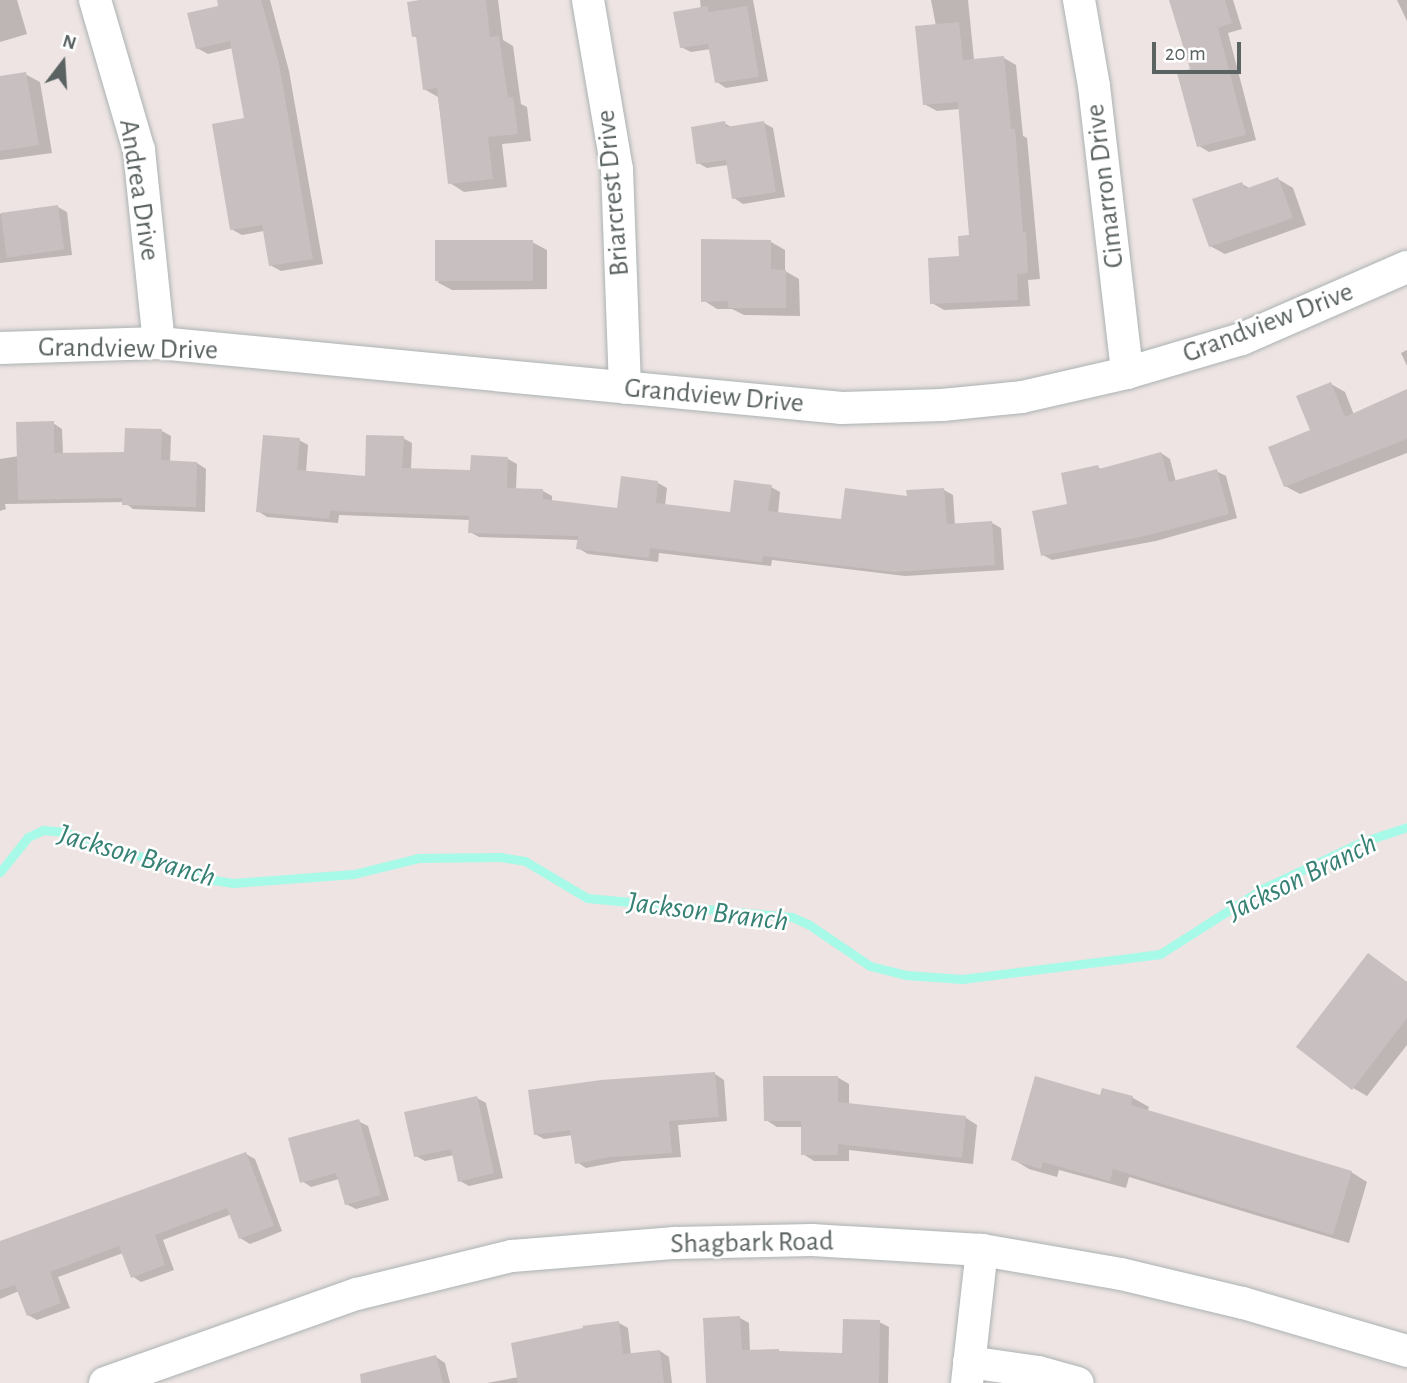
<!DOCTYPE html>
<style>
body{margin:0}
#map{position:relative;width:1407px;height:1383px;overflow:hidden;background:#ede4e3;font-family:"Alegreya Sans",sans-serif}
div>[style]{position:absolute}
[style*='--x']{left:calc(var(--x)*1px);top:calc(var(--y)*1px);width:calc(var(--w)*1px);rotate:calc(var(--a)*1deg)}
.shadow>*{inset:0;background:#0003}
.stream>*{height:9px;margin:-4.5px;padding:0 4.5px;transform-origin:4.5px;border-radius:4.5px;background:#a6fae7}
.building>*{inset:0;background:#c8c0c0;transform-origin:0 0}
.roads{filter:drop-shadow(0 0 2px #acb2b2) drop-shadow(0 0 2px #acb2b2)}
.minor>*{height:32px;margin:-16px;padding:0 16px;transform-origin:16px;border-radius:16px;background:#fff}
span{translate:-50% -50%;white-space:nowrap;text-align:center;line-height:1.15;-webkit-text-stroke:5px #fff;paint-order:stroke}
.street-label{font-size:28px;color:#5b6362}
.water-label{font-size:30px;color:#368074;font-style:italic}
.north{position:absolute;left:28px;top:28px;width:70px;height:70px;-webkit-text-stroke:5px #fff;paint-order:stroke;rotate:17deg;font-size:19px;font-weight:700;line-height:28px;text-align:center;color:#5b6362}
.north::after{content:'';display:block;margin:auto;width:24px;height:32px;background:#5b6362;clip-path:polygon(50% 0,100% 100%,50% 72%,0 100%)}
.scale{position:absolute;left:1152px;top:42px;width:89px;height:32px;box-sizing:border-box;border:4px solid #5b6362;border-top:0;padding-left:9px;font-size:21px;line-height:24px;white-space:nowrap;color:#5b6362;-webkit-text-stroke:5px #fff;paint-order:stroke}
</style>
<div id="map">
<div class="shadow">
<i style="clip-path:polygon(0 0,17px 0,27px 34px,0 42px)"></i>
<i style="clip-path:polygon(218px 0,270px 0,289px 71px,323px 264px,281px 271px,270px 265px,264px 231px,242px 235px,231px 229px,246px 120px,233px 48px,208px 54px,197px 48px,220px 7px)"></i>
<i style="clip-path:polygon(422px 0,498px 0,503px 40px,513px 46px,521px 104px,527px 107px,531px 141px,502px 144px,507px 187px,464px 192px,450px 183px,438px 97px,424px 89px,418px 38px,413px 36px)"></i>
<i style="clip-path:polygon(700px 0,753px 0,768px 81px,726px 88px,717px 82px,711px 49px,691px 52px,681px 47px,701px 9px)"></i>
<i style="clip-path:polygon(931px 0,968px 0,974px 60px,1004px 58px,1016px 65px,1023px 136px,1027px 138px,1040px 279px,1028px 280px,1030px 306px,944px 310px,932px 303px,961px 258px,970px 237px,960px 109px,937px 111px,924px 104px,936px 26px)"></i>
<i style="clip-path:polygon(1171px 0,1233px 0,1242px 29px,1228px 33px,1256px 140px,1209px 152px,1199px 146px,1192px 71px)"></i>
<i style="clip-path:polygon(1397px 0,1407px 0,1407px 21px)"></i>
<i style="clip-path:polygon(25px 74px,40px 82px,52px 153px,0 160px,0 77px)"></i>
<i style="clip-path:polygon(724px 123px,733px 128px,764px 123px,773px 128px,785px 197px,743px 204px,734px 198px,728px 165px,707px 168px,698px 163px)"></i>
<i style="clip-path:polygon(1278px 179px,1293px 188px,1306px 225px,1225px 254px,1210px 246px,1242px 184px,1251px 189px)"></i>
<i style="clip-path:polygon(58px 207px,67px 212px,72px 255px,0 263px,0 214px)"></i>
<i style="clip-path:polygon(532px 242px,547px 250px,547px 289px,452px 290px,437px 282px)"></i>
<i style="clip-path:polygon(771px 242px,785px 250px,785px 271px,799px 279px,800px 316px,744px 315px,732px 309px,717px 309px,703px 300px)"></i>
<i style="clip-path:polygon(1407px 350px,1407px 366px,1401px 353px)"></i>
<i style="clip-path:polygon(1331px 384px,1345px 392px,1354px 415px,1407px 390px,1407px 453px,1300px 494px,1285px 486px)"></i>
<i style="clip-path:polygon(53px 423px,62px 429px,63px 454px,126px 454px,162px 431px,171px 436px,170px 463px,197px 463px,206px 469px,205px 512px,133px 509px,124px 502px,5px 504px,6px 509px,0 511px,0 459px,19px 456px)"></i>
<i style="clip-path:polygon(403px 438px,412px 443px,411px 470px,472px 472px,508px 459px,517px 464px,516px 490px,543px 491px,552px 496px,552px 502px,619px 510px,658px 483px,667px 488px,665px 506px,732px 514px,771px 487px,780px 492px,778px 514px,843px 521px,908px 498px,944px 490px,953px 495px,955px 525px,992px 523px,1001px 528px,1004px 570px,905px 576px,772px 560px,771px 566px,659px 553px,658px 562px,588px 554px,578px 548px,579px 540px,479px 537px,470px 532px,470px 520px,339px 515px,338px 523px,267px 517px,258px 511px,299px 440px,308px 445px,306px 472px,367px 477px)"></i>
<i style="clip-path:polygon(1161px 453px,1170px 459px,1176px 482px,1216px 471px,1226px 476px,1237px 518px,1156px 541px,1052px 560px,1043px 555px,1070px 505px,1098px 467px,1102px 470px)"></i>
<i style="clip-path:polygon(1369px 955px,1407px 982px,1407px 1045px,1367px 1096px,1353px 1088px)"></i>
<i style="clip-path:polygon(715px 1074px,724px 1080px,727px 1121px,678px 1125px,681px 1157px,622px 1161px,586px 1168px,577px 1162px,573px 1135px,544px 1139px,535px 1134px)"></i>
<i style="clip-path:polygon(837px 1077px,849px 1084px,849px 1105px,966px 1118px,977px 1125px,973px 1164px,849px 1150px,849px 1161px,814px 1161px,803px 1154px,803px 1127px,777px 1127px,766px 1120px)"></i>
<i style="clip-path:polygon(1103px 1090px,1133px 1098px,1149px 1107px,1147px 1112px,1351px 1172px,1367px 1182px,1349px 1243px,1129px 1177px,1126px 1188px,1059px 1170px,1057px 1177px,1029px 1169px,1013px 1159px,1101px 1097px)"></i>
<i style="clip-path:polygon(477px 1098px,486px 1103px,503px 1178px,469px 1186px,460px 1181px,454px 1155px,425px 1161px,416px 1156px)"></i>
<i style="clip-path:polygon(358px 1121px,368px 1126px,389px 1200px,356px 1209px,346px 1204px,339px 1179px,311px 1187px,302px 1181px)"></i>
<i style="clip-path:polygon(246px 1154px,255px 1159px,282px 1231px,250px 1244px,240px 1238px,232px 1214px,163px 1240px,174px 1270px,141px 1282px,132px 1276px,123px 1253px,58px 1277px,70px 1308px,37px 1320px,28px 1315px,19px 1291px,0 1299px,0 1245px)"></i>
<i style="clip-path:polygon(740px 1318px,749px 1323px,750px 1352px,844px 1355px,879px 1322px,889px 1327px,888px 1383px,707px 1383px)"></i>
<i style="clip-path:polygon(619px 1323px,628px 1328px,631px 1355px,660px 1351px,669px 1357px,672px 1383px,487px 1383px,519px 1377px)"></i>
<i style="clip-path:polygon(436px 1357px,445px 1363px,450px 1383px,362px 1383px)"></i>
</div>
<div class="stream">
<i style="--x:0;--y:872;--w:45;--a:-51.3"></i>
<i style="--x:28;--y:837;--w:17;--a:-25"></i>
<i style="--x:43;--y:830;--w:21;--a:5"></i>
<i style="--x:64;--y:832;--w:157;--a:17.7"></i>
<i style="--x:214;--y:880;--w:19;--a:9"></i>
<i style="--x:233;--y:883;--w:121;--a:-4.3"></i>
<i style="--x:354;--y:874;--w:66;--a:-14"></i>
<i style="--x:418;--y:858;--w:82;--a:-0.7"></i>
<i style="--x:500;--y:857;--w:25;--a:9"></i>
<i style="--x:525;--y:861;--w:72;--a:30.8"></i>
<i style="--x:587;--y:898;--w:206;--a:5.3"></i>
<i style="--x:792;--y:917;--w:17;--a:24"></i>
<i style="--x:808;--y:924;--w:75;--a:34.1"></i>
<i style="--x:870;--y:966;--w:37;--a:14"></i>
<i style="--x:906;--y:975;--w:56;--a:4.1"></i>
<i style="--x:962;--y:979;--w:200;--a:-7.2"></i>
<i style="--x:1160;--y:954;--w:121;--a:-32.5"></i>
<i style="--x:1262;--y:889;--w:110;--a:-25.2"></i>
<i style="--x:1362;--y:842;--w:47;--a:-18.4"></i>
</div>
<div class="building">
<i style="clip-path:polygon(217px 0,261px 0,279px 64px,313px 259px,269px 266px,262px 225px,230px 230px,212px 124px,244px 118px,230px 41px,196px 49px,187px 13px,218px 6px)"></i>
<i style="clip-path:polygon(420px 0,486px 0,490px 37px,499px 36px,508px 98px,513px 97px,518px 134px,488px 137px,493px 179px,448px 184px,437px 88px,423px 90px,416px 36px,412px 37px,407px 2px)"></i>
<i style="clip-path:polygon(1169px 0,1225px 0,1232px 23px,1218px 28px,1246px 135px,1197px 147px,1177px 73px,1190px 69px)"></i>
<i style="clip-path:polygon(707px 6px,709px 12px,747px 6px,759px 77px,715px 83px,708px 44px,680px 48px,673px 12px)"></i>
<i style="clip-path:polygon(959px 22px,963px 60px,1004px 56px,1011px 129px,1015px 129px,1023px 232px,1026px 232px,1028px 273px,1017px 274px,1018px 300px,930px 304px,928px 258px,959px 256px,958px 236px,969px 235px,958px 102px,923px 105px,915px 26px)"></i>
<i style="clip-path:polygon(26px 72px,39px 145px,0 151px,0 76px)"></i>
<i style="clip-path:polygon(725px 121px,726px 127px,764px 121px,776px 192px,732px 199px,726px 160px,696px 164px,691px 127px)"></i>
<i style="clip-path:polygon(1278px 177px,1293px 218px,1209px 247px,1192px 199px,1242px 182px,1245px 189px)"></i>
<i style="left:58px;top:205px;width:45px;height:58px;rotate:82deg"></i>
<i style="clip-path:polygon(701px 239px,771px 240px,771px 269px,786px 270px,786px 308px,728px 308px,728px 301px,701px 302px)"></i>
<i style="left:533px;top:240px;width:41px;height:98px;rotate:90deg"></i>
<i style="clip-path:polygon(1331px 382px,1345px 417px,1407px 389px,1407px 439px,1284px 487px,1268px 447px,1310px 430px,1296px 396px)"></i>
<i style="clip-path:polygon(54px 421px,54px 453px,124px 452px,125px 428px,162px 429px,161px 460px,197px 462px,196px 507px,122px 505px,122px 498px,18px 500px,16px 422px)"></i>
<i style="clip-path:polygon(263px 435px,300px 438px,297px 470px,365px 476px,366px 435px,404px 436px,402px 468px,470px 470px,471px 455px,508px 457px,507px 488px,543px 489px,543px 499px,617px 508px,621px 476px,658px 481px,656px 503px,730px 512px,734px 480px,772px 485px,768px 511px,841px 519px,845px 488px,907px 496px,906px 490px,944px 488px,947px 524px,992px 521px,995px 565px,894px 572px,763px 556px,762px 562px,650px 548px,649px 558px,576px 549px,578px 536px,468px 533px,469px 516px,330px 511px,329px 519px,256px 512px)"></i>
<i style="clip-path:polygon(1161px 452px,1169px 482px,1217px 469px,1229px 514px,1145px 536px,1041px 556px,1032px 511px,1067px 504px,1061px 473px,1098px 465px,1099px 469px)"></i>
<i style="clip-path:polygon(1368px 953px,1407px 982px,1407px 1018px,1352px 1090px,1296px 1047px)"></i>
<i style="clip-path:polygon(715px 1072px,719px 1117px,669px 1121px,672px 1153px,611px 1157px,575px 1164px,570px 1130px,534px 1135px,528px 1090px,601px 1080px)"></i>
<i style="clip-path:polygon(763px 1076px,838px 1076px,838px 1102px,966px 1116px,962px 1158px,838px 1144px,838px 1155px,801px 1155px,801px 1121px,764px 1121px)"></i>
<i style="clip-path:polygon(1035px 1076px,1100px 1095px,1102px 1088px,1133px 1096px,1131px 1105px,1352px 1171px,1333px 1235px,1113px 1169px,1110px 1181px,1043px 1162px,1041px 1169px,1011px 1160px)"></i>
<i style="clip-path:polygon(477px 1096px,494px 1173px,458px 1182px,451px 1149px,414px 1157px,404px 1112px)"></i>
<i style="clip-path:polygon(359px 1119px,381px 1195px,345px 1205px,336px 1173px,300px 1183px,288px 1138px)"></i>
<i style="clip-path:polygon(246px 1152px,274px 1226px,239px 1239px,227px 1208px,155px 1235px,165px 1265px,131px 1278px,119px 1246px,50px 1272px,61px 1303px,27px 1316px,15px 1285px,0 1290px,0 1241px)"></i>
<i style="clip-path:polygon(740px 1316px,742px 1350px,779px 1349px,779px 1351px,842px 1353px,843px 1319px,880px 1320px,879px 1383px,706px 1383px,703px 1318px)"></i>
<i style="clip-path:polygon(619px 1321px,623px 1354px,660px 1350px,664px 1383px,518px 1383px,511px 1343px,583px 1328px,582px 1326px)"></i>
<i style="clip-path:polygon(436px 1355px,443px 1383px,361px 1383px,360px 1374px)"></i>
</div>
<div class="roads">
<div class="minor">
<i style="--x:95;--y:0;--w:156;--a:73.7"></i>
<i style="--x:139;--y:150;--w:194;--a:84.1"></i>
<i style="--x:588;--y:0;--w:171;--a:80.3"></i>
<i style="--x:617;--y:169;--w:219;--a:87.9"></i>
<i style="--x:1079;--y:0;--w:87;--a:80.1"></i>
<i style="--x:1094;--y:86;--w:289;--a:83.4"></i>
<i style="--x:0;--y:348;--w:159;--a:-1.8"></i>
<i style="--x:159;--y:343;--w:686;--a:5.44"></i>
<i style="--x:842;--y:408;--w:100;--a:-1.7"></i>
<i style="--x:942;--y:405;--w:80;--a:-5.7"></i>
<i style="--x:1022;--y:397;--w:108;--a:-12.9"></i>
<i style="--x:1127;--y:373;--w:120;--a:-16.5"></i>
<i style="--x:1242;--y:339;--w:180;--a:-23.6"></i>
<i style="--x:969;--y:1362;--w:70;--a:8.2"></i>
<i style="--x:1038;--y:1372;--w:41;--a:15.4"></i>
<i style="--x:105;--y:1383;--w:267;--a:-19.5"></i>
<i style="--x:357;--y:1294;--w:160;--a:-13.8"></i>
<i style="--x:512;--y:1256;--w:164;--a:-4.6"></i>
<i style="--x:675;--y:1243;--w:137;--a:-1.3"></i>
<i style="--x:812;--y:1240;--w:170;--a:3.4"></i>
<i style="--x:982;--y:1250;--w:141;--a:9.8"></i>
<i style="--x:1121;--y:1274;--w:125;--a:13.4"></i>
<i style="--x:1243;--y:1303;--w:171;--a:16.3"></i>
<i style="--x:967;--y:1383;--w:134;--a:-83.6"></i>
</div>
</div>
<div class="street-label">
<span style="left:1105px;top:186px;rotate:-97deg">Cimarron Drive</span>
<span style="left:139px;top:190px;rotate:81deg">Andrea Drive</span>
<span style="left:613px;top:193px;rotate:-95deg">Briarcrest Drive</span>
<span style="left:1268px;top:323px;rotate:-21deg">Grandview Drive</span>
<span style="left:128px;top:349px;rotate:1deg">Grandview Drive</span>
<span style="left:714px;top:396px;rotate:5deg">Grandview Drive</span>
<span style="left:752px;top:1243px;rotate:-1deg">Shagbark Road</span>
</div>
<div class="water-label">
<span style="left:137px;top:856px;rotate:16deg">Jackson Branch</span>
<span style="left:1302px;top:877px;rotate:-26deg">Jackson Branch</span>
<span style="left:708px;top:912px;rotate:7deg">Jackson Branch</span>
</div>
<div class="north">N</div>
<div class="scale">20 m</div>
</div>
